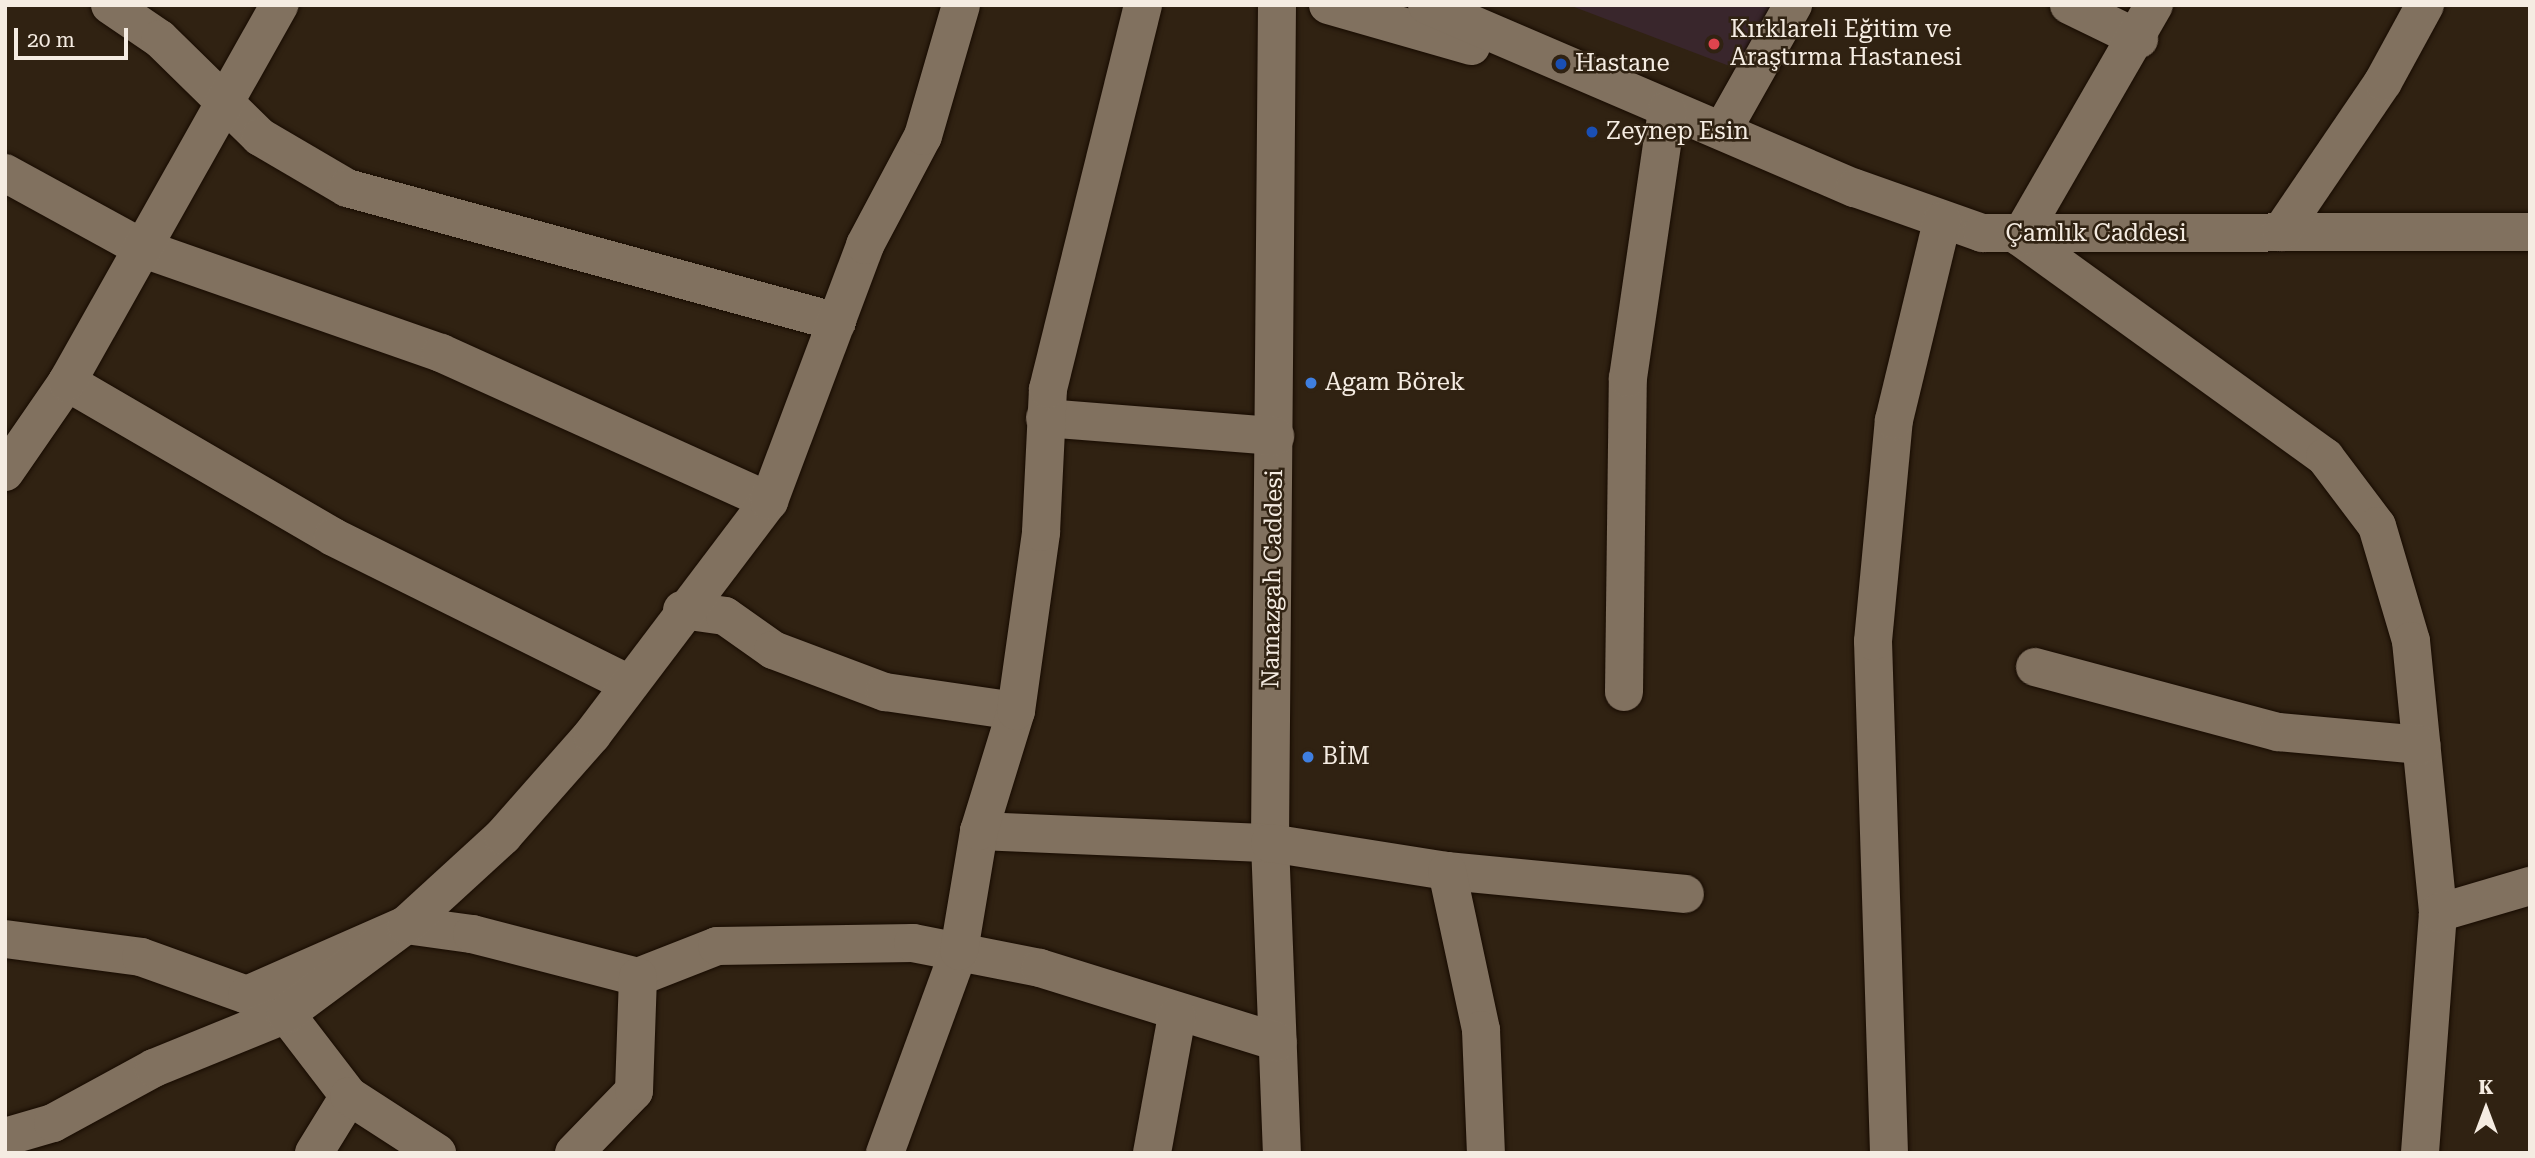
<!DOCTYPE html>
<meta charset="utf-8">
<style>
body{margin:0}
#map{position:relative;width:2535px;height:1158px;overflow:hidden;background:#302212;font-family:"Roboto Serif",serif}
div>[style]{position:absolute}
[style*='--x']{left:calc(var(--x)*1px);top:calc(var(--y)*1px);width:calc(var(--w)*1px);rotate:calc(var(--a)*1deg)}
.medical>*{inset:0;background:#39262c}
.roads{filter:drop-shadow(0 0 2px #170b01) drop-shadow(0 0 2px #170b01)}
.minor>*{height:38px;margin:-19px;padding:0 19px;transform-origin:19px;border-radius:19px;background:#81715f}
.dots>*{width:19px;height:19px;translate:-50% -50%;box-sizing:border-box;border:4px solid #302212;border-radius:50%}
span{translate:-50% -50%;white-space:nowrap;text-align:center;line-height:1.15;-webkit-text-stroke:5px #302212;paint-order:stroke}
.poi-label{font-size:24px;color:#f5ece2}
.left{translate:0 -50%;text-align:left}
.street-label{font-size:24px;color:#f5ece2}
.frame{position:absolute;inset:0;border:7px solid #f5ece2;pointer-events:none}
.north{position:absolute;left:2451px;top:1074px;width:70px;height:70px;-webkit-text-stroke:5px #302212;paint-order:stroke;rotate:0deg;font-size:19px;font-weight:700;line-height:28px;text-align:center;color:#f5ece2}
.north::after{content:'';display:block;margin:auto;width:24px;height:32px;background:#f5ece2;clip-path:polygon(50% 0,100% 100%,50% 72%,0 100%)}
.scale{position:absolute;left:14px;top:28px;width:114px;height:32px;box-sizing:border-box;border:4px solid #f5ece2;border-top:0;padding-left:9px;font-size:21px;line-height:24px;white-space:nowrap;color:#f5ece2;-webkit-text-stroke:5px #302212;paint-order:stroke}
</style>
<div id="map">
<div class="medical">
<i style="clip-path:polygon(1569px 5px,1777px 5px,1740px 70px)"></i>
</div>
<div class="roads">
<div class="minor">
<i style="--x:110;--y:5;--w:60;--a:34.2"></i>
<i style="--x:160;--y:39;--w:140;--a:44.4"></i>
<i style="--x:260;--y:137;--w:101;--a:30.4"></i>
<i style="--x:347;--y:188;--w:508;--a:15.29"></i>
<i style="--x:1277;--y:5;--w:838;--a:90.48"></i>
<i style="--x:1270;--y:843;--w:310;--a:87.8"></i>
<i style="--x:1328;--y:5;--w:149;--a:16"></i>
<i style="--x:1427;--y:5;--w:465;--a:23.2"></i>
<i style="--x:1855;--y:188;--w:135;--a:19.5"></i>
<i style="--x:1982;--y:233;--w:548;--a:-0.1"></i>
<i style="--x:2069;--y:5;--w:78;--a:25.9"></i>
<i style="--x:1722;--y:131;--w:145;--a:-60.6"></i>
<i style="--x:5;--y:173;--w:158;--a:28.7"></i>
<i style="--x:144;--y:249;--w:315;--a:19.3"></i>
<i style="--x:441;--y:353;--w:360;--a:24.3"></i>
<i style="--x:2281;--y:232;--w:181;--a:-55.8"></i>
<i style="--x:2383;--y:82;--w:88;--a:-61.4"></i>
<i style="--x:2020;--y:237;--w:376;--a:35.8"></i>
<i style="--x:2325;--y:457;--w:86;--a:53"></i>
<i style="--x:2377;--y:526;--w:120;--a:73.5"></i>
<i style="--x:2411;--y:641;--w:273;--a:84.3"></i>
<i style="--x:2438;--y:913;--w:241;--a:94.3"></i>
<i style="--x:2020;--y:237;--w:268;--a:-60"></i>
<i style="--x:67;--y:382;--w:308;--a:30.2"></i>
<i style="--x:333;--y:537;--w:328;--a:26.4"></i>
<i style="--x:1045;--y:418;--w:231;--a:4.5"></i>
<i style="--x:5;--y:472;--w:109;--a:-55.4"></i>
<i style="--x:67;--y:382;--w:433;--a:-60.6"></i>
<i style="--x:682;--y:610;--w:43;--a:7.9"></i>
<i style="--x:725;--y:616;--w:59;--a:35.3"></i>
<i style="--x:773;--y:650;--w:120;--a:20.6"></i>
<i style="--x:885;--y:692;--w:132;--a:8.3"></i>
<i style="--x:2035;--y:667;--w:252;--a:15"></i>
<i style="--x:2278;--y:732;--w:144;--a:5.2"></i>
<i style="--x:1624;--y:692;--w:314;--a:-89.3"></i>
<i style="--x:1628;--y:378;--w:271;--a:-81.7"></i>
<i style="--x:979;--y:831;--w:291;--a:2.4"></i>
<i style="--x:1270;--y:843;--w:179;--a:9"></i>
<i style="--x:1447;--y:871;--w:239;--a:5.5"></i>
<i style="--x:1447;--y:871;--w:163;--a:77.9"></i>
<i style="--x:1481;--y:1030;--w:123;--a:87.7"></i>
<i style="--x:2438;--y:913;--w:96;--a:-16.4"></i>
<i style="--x:5;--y:939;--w:137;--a:7.5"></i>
<i style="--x:141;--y:957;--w:113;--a:19.7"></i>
<i style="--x:247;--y:995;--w:174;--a:-23.8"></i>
<i style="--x:406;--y:925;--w:67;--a:7.8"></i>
<i style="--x:472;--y:934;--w:171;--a:14.5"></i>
<i style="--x:638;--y:977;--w:85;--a:-21.4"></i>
<i style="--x:717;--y:946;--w:196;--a:-0.9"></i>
<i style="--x:913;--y:943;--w:129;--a:11.1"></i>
<i style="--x:1040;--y:968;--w:249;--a:17.3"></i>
<i style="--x:286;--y:1014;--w:103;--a:52.5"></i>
<i style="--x:349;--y:1096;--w:67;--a:121.6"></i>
<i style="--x:349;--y:1096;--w:105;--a:32.9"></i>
<i style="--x:5;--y:1137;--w:50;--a:-16.3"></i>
<i style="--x:53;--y:1123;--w:115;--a:-28.6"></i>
<i style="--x:154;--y:1068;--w:143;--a:-22.2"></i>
<i style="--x:286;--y:1014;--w:149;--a:-36.6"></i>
<i style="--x:406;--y:925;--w:132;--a:-42.5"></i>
<i style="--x:503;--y:836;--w:135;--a:-48.6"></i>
<i style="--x:592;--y:735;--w:293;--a:-52.9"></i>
<i style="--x:769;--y:501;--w:273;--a:-69.4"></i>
<i style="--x:865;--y:245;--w:123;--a:-62"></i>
<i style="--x:923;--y:136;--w:136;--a:-73.8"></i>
<i style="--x:574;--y:1153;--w:86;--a:-45.9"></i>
<i style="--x:634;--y:1091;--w:114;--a:-88"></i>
<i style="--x:885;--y:1153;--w:215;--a:-69.9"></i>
<i style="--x:959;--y:951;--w:122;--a:-80.5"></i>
<i style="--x:979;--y:831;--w:126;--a:-72.9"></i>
<i style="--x:1016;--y:711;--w:181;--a:-82"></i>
<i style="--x:1041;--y:532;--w:143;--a:-87.2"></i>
<i style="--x:1048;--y:389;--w:396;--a:-76.1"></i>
<i style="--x:1152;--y:1153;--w:139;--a:-79.7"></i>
<i style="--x:1889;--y:1153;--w:512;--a:-91.79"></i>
<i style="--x:1873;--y:641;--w:222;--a:-84.6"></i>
<i style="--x:1894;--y:420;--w:205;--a:-76.4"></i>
</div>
</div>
<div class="dots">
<i style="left:1714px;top:44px;background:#e0444e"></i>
<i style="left:1561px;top:64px;background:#1a4fb4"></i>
<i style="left:1592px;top:132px;background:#1a4fb4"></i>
<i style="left:1311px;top:383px;background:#3f7fe0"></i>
<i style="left:1308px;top:757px;background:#3f7fe0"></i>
</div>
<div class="poi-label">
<span class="left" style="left:1730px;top:44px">Kırklareli Eğitim ve<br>Araştırma Hastanesi</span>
<span class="left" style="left:1575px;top:64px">Hastane</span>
<span class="left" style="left:1606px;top:132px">Zeynep Esin</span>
<span class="left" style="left:1325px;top:383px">Agam Börek</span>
<span class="left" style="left:1322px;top:757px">BİM</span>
</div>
<div class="street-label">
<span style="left:2096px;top:234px">Çamlık Caddesi</span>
<span style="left:1273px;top:579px;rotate:-89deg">Namazgah Caddesi</span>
</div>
<div class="frame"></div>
<div class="north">K</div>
<div class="scale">20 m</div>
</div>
